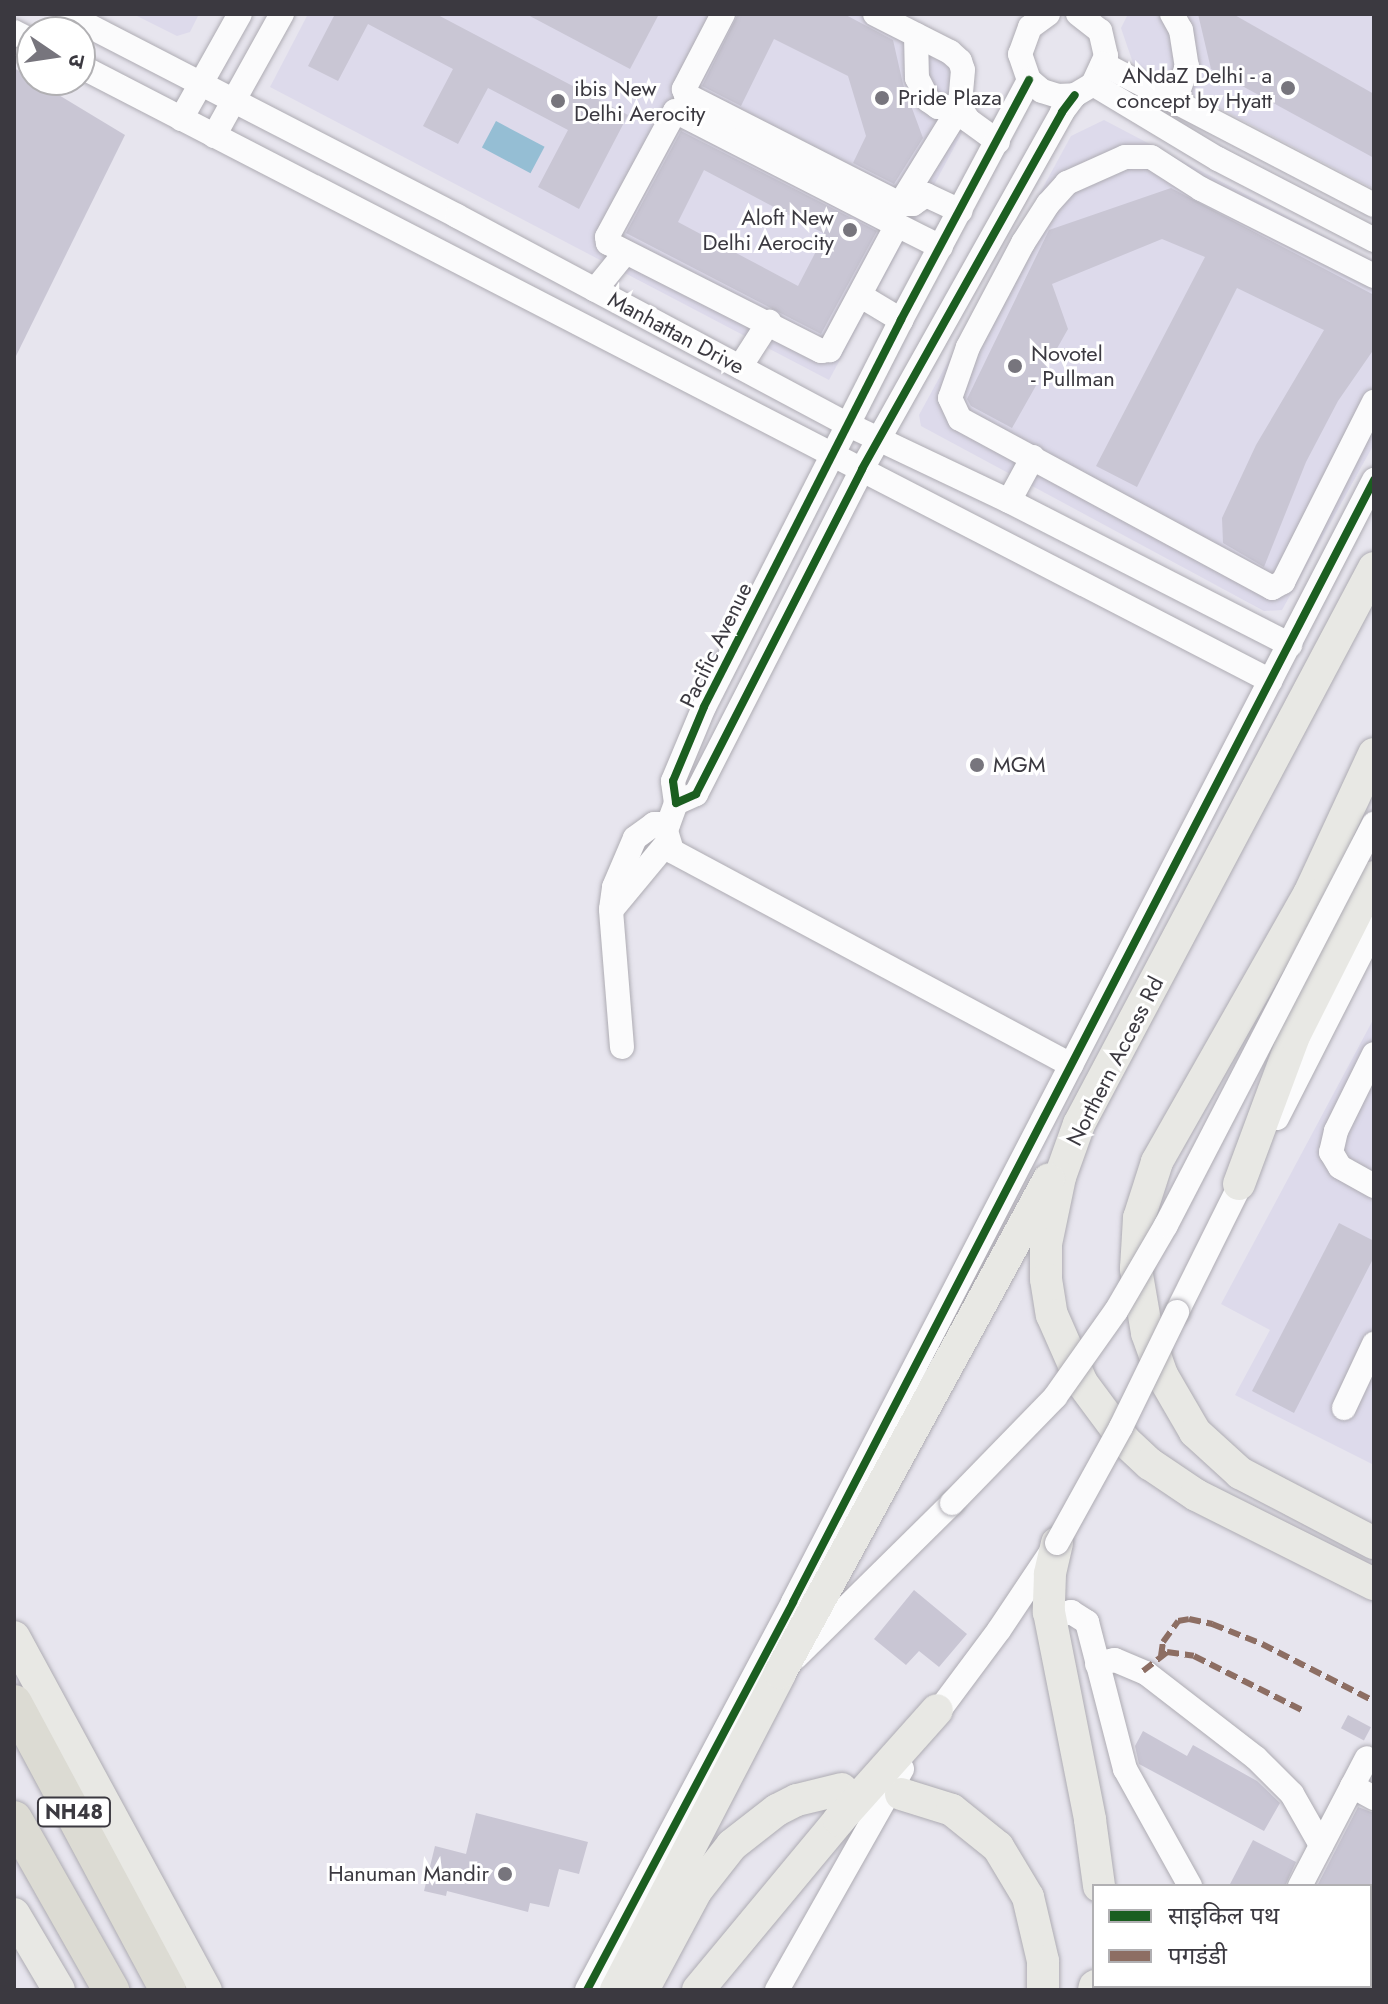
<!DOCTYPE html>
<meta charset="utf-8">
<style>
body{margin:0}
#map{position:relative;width:1388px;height:2004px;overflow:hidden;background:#e7e5ee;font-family:Jost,"Noto Sans Devanagari",sans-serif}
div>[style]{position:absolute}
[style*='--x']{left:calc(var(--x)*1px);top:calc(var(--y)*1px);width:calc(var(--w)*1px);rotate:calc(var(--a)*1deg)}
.built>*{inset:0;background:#dddaeb}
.water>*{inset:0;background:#95bed4;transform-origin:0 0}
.building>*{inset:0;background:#c9c6d4;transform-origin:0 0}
.roads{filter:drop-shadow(0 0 2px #aeacb3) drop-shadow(0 0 2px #aeacb3)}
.minor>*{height:24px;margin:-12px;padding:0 12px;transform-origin:12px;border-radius:12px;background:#fbfbfc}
.major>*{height:32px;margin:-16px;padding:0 16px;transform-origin:16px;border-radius:16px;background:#e8e8e4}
.highway>*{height:36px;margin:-18px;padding:0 18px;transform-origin:18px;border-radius:18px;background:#dcdbd3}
.bridges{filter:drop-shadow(0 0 2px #aeacb3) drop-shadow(0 0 2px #aeacb3)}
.minor-bridge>*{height:24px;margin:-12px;padding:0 12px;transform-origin:12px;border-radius:12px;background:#fbfbfc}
.quiet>*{height:6px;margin-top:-3px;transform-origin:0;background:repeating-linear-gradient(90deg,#8d6e63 0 12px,transparent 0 18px)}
.cycleway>*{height:8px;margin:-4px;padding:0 4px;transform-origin:4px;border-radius:4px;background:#1b5e20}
.dots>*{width:22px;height:22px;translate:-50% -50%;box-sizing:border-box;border:4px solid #fff;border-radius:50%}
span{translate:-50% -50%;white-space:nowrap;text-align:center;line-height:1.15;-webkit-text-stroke:6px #fff;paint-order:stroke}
.shield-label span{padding:2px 6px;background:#fff;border:2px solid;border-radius:6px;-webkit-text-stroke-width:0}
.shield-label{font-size:20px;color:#3b3940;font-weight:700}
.poi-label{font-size:22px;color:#3b3940}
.right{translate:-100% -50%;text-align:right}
.left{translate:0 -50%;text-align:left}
.street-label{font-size:22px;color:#3b3940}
.frame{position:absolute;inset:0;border:16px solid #3b3940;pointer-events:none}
.legend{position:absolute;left:1092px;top:1884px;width:280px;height:104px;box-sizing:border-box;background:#fff;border:2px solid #b1b0b3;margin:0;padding:10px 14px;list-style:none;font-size:24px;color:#3b3940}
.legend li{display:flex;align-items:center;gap:16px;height:40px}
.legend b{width:40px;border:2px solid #b1b0b3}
.north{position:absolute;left:16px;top:16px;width:80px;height:80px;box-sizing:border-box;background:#fff;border:2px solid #b1b0b3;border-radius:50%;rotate:103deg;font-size:22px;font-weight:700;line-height:32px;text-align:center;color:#3b3940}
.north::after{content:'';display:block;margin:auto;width:28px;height:36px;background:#77757d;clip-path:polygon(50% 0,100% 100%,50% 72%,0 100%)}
</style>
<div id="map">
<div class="built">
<i style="clip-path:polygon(133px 14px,199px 14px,190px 32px,177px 36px)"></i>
<i style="clip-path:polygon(308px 14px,890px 14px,972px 83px,978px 103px,829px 380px,270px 87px)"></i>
<i style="clip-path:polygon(1128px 14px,1374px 14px,1374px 189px,1133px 63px,1121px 28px)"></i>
<i style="clip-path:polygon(1104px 120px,1374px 262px,1374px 444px,1282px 610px,1264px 611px,921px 426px,919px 415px,1071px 136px)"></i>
<i style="clip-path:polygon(1374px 1018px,1374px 1465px,1235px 1395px,1270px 1330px,1221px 1304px)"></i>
</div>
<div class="water">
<i style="left:496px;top:121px;width:55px;height:30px;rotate:28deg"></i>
</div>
<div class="building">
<i style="clip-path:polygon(335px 14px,436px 14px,628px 115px,579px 209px,538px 187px,568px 130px,488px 88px,458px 144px,423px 126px,453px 69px,368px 24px,338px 81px,308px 66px)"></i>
<i style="clip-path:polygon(526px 14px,659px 14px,630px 69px)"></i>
<i style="clip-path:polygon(738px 14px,844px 14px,893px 40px,903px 84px,923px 138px,894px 184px,853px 163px,866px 136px,848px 76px,774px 39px,741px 106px,702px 86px)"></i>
<i style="clip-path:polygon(1198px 14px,1233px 14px,1374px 94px,1374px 158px,1211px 69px)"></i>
<i style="clip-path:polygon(14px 68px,125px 135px,14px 360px)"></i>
<i style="clip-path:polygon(evenodd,681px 131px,877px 231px,821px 334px,626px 233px,681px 131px,704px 170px,825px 234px,798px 286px,678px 222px,704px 170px)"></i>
<i style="clip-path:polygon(1171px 188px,1374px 295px,1374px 349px,1338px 401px,1306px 462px,1264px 567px,1223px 543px,1222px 518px,1256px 445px,1324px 330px,1237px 288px,1137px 487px,1096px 466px,1205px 257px,1162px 239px,1052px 284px,1068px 329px,1012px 428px,971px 406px,967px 399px,1049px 230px)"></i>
<i style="clip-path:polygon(1339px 1223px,1374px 1241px,1374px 1257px,1294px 1413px,1252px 1391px)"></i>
<i style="clip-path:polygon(914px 1590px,967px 1634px,939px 1667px,919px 1651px,906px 1665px,874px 1639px)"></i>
<i style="left:1348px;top:1715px;width:26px;height:15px;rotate:28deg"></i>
<i style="clip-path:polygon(1143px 1731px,1187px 1756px,1193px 1745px,1257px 1781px,1280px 1803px,1264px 1831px,1139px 1764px,1135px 1746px)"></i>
<i style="clip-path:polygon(1358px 1807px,1374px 1813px,1374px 1886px,1317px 1886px)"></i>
<i style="clip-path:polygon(476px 1813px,588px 1842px,579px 1874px,559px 1869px,549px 1907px,530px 1903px,528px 1912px,447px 1891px,446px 1896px,424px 1891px,435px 1846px,466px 1854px)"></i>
<i style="clip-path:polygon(1253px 1840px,1296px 1862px,1285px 1886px,1229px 1886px)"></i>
</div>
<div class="roads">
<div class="minor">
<i style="--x:66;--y:14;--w:440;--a:27.3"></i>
<i style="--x:457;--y:216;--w:444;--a:28.1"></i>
<i style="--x:849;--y:425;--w:177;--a:25.4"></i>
<i style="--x:1009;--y:501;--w:316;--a:27.1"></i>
<i style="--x:723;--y:14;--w:85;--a:117.5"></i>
<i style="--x:684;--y:89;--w:6;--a:72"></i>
<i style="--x:686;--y:95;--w:240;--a:27"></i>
<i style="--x:900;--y:204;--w:13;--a:0"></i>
<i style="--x:913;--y:204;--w:16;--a:-35"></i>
<i style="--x:926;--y:195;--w:38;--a:25"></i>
<i style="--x:875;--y:14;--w:84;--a:26.9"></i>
<i style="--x:950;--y:52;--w:13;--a:42"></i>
<i style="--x:960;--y:61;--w:9;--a:72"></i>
<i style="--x:963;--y:70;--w:37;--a:95"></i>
<i style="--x:960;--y:107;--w:114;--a:121.7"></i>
<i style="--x:1048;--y:14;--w:22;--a:144"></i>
<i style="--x:1030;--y:27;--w:29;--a:110"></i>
<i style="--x:1020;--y:54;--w:28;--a:71"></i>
<i style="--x:1029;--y:80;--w:17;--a:40"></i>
<i style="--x:1042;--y:91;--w:17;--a:17"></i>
<i style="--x:1058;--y:96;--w:17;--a:-3"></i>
<i style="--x:1075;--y:95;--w:21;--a:-31"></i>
<i style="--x:1093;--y:84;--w:31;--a:-65"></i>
<i style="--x:1106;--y:56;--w:26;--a:-103"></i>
<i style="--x:1100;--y:31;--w:28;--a:-142"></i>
<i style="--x:1172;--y:14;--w:18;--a:61"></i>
<i style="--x:1181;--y:30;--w:36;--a:81"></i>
<i style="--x:1187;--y:66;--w:37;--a:109"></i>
<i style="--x:14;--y:32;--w:20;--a:27"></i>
<i style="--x:916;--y:35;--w:43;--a:88.7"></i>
<i style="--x:917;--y:78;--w:25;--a:63"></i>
<i style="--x:928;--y:100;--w:12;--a:35"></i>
<i style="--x:938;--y:107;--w:22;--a:0"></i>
<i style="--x:1103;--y:64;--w:305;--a:27.5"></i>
<i style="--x:80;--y:66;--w:1340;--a:27.31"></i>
<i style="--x:1093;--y:84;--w:146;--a:31"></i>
<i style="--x:1218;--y:159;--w:176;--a:27.4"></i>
<i style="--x:960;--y:107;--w:15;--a:58"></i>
<i style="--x:968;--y:120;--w:37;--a:36"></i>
<i style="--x:675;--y:111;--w:250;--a:27.2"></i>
<i style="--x:897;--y:225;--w:142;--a:118.2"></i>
<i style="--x:830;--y:350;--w:9;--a:174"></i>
<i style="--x:821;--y:351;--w:239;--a:-153.1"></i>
<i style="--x:608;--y:243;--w:6;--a:-99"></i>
<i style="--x:607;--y:237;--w:143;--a:-61.6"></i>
<i style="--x:181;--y:119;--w:120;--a:-60.7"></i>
<i style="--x:214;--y:136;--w:140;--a:-60.9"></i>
<i style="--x:897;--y:225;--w:49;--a:26.6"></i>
<i style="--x:1374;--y:276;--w:194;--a:-153.3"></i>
<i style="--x:1201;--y:189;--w:59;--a:-147.4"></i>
<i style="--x:1151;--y:157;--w:26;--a:180"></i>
<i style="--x:1125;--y:157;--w:64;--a:155.9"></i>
<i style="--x:1067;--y:183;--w:28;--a:132"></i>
<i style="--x:1048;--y:204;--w:46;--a:122.7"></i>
<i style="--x:1023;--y:243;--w:118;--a:117.9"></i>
<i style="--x:968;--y:347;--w:54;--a:109.4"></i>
<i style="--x:950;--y:398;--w:23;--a:65"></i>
<i style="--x:960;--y:419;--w:355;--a:28.4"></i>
<i style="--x:1272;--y:588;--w:13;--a:-29"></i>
<i style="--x:1283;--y:582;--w:202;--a:-63.2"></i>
<i style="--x:595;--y:290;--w:48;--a:-51"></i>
<i style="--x:861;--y:296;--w:47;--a:31"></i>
<i style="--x:740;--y:367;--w:54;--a:-57.2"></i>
<i style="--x:1009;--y:501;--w:50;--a:-61.4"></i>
<i style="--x:676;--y:803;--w:22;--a:-24"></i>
<i style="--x:696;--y:794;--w:365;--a:-62.9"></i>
<i style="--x:862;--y:469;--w:409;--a:-60.7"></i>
<i style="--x:1062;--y:112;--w:21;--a:-53"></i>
<i style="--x:676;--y:803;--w:22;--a:-98"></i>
<i style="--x:673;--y:781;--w:80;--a:-67.3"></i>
<i style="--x:704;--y:707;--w:434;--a:-63"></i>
<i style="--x:901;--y:320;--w:272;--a:-61.9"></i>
<i style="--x:676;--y:803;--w:30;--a:110"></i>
<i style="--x:666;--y:831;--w:21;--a:73"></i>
<i style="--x:672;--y:851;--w:453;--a:28.2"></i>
<i style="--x:613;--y:908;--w:85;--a:-50.3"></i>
<i style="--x:622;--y:1047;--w:138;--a:-94.6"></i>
<i style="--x:611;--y:909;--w:22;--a:-82"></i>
<i style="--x:614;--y:887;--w:53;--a:-66.8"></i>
<i style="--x:635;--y:838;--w:24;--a:-36"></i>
<i style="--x:654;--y:824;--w:14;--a:0"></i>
<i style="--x:1374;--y:1054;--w:86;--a:116.3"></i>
<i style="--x:1336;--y:1131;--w:22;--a:103"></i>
<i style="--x:1331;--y:1152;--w:17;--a:59"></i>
<i style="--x:1340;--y:1167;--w:39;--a:29"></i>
<i style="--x:1277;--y:1118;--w:213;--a:-63"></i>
<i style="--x:1177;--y:1312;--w:157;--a:-63.6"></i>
<i style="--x:1344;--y:1408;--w:71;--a:-64.9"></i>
<i style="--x:1050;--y:1617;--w:22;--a:-13"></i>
<i style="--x:1071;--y:1612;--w:19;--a:32"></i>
<i style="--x:1087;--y:1622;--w:152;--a:75.5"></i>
<i style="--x:1125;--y:1769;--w:134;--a:60.9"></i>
<i style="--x:796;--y:1657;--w:219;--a:-44.6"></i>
<i style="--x:1097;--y:1664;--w:18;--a:-13"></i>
<i style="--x:1115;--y:1660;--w:34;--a:23"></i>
<i style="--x:1146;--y:1673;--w:139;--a:37.7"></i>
<i style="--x:1256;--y:1758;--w:51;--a:45"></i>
<i style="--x:1292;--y:1794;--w:59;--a:60.4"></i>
<i style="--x:929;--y:1724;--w:117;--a:-53.3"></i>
<i style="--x:999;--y:1630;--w:94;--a:-56.3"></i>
<i style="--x:1352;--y:1786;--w:25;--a:29"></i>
<i style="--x:1300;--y:1886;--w:144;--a:-62.4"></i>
<i style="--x:1263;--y:1986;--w:5;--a:53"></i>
<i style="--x:587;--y:1990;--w:439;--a:-62"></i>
<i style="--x:793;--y:1602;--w:1264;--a:-62.62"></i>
<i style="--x:777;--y:1990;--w:254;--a:-60.5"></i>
<i style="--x:1324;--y:1990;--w:4;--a:-76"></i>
</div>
<div class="major">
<i style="--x:1374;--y:568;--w:629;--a:117.95"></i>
<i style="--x:1079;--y:1124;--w:56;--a:109.7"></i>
<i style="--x:1060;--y:1177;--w:68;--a:101.8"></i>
<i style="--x:1046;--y:1244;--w:35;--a:90"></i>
<i style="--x:1046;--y:1279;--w:36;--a:81"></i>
<i style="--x:1052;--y:1315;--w:74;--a:66.2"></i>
<i style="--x:1082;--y:1383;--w:72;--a:53.4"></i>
<i style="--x:1125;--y:1441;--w:34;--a:43"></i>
<i style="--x:1150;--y:1464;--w:55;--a:34"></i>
<i style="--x:1196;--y:1495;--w:199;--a:26.6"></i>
<i style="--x:1374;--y:754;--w:154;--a:114.9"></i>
<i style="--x:1309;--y:894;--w:308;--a:119.6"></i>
<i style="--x:1157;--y:1162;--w:59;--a:107.8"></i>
<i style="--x:1139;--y:1218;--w:51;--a:93.4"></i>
<i style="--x:1136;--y:1269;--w:65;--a:80.2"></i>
<i style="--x:1147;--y:1333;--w:45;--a:70.3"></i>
<i style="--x:1162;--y:1375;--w:66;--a:59.9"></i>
<i style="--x:1195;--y:1432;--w:61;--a:42.3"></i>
<i style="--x:1240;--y:1473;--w:151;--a:27.6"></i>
<i style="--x:1239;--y:1184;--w:158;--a:-69.6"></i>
<i style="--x:1294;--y:1036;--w:178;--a:-63.3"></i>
<i style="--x:1057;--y:1543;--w:32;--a:103"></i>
<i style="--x:1050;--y:1574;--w:38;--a:92"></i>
<i style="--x:1049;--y:1612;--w:212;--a:78.8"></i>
<i style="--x:1090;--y:1820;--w:67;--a:82.2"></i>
<i style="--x:14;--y:1637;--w:402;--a:61.5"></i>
<i style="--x:901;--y:1794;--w:53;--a:17.4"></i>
<i style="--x:952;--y:1810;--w:59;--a:38.8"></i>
<i style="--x:998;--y:1847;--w:58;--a:59"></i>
<i style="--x:1028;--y:1897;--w:66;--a:76.8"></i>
<i style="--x:1043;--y:1961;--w:29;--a:90"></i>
<i style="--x:14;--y:1914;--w:88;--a:59.4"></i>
<i style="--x:616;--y:1990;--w:357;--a:-62.6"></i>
<i style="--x:780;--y:1673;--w:562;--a:-61.43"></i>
<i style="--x:643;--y:1990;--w:112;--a:-61.8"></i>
<i style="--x:696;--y:1891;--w:58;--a:-52"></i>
<i style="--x:732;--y:1845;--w:57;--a:-37.9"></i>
<i style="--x:777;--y:1810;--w:22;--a:-27"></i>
<i style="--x:797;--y:1800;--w:46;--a:-13.7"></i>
<i style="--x:698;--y:1990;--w:221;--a:-50.3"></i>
<i style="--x:839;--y:1820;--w:147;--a:-48.3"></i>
<i style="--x:1094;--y:1990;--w:4;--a:-76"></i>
</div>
<div class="highway">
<i style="--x:14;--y:1703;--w:326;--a:61.8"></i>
<i style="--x:14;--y:1819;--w:197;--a:60.4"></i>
</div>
</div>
<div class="bridges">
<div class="minor-bridge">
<i style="--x:952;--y:1503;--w:148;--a:-45.8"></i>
<i style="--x:1055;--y:1397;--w:105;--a:-54.7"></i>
<i style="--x:1116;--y:1311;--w:99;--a:-59.8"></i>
<i style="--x:1166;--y:1225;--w:452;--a:-62.6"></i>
<i style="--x:1057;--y:1543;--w:132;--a:-61.1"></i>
<i style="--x:1121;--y:1427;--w:128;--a:-64"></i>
</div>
</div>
<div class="quiet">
<i style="--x:1161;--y:1656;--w:14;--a:-82"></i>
<i style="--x:1163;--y:1642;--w:26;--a:-54"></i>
<i style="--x:1178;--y:1621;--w:11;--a:-10"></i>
<i style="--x:1189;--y:1619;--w:24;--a:12"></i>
<i style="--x:1212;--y:1624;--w:54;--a:21.8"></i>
<i style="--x:1262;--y:1644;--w:126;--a:27"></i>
<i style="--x:1143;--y:1671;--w:31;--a:-38"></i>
<i style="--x:1167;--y:1652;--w:27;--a:8"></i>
<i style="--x:1194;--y:1656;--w:125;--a:26.6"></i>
</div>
<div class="cycleway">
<i style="--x:1029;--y:80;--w:272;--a:118.1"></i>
<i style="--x:901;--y:320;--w:434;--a:117"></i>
<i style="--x:704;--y:707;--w:80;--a:112.7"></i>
<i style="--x:673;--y:781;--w:22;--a:82"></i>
<i style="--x:676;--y:803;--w:22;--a:-24"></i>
<i style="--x:696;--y:794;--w:365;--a:-62.9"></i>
<i style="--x:862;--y:469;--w:409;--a:-60.7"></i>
<i style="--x:1062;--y:112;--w:21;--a:-53"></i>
<i style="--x:587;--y:1990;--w:439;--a:-62"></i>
<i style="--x:793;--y:1602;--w:1264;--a:-62.62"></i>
</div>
<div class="dots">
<i style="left:1288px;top:88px;background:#77757d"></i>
<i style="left:882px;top:98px;background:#77757d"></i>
<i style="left:558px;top:101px;background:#77757d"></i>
<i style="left:850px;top:230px;background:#77757d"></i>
<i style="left:1015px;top:366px;background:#77757d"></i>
<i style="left:977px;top:765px;background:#77757d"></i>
<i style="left:505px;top:1874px;background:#77757d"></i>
</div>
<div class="shield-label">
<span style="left:74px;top:1812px">NH48</span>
</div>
<div class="poi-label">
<span class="right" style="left:1272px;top:88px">ANdaZ Delhi - a<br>concept by Hyatt</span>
<span class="left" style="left:574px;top:101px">ibis New<br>Delhi Aerocity</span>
<span class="left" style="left:898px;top:98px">Pride Plaza</span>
<span class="right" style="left:834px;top:230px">Aloft New<br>Delhi Aerocity</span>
<span class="left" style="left:1031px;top:366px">Novotel<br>- Pullman</span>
<span class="left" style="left:993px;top:765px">MGM</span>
<span class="right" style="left:489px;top:1874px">Hanuman Mandir</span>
</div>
<div class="street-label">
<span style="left:676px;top:333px;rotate:28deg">Manhattan Drive</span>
<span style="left:716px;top:645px;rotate:-64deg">Pacific Avenue</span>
<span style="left:1115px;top:1061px;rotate:-63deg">Northern Access Rd</span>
</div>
<div class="frame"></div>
<ul class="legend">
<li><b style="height:10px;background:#1b5e20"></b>साइकिल पथ</li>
<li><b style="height:10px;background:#8d6e63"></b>पगडंडी</li>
</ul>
<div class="north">उ</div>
</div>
